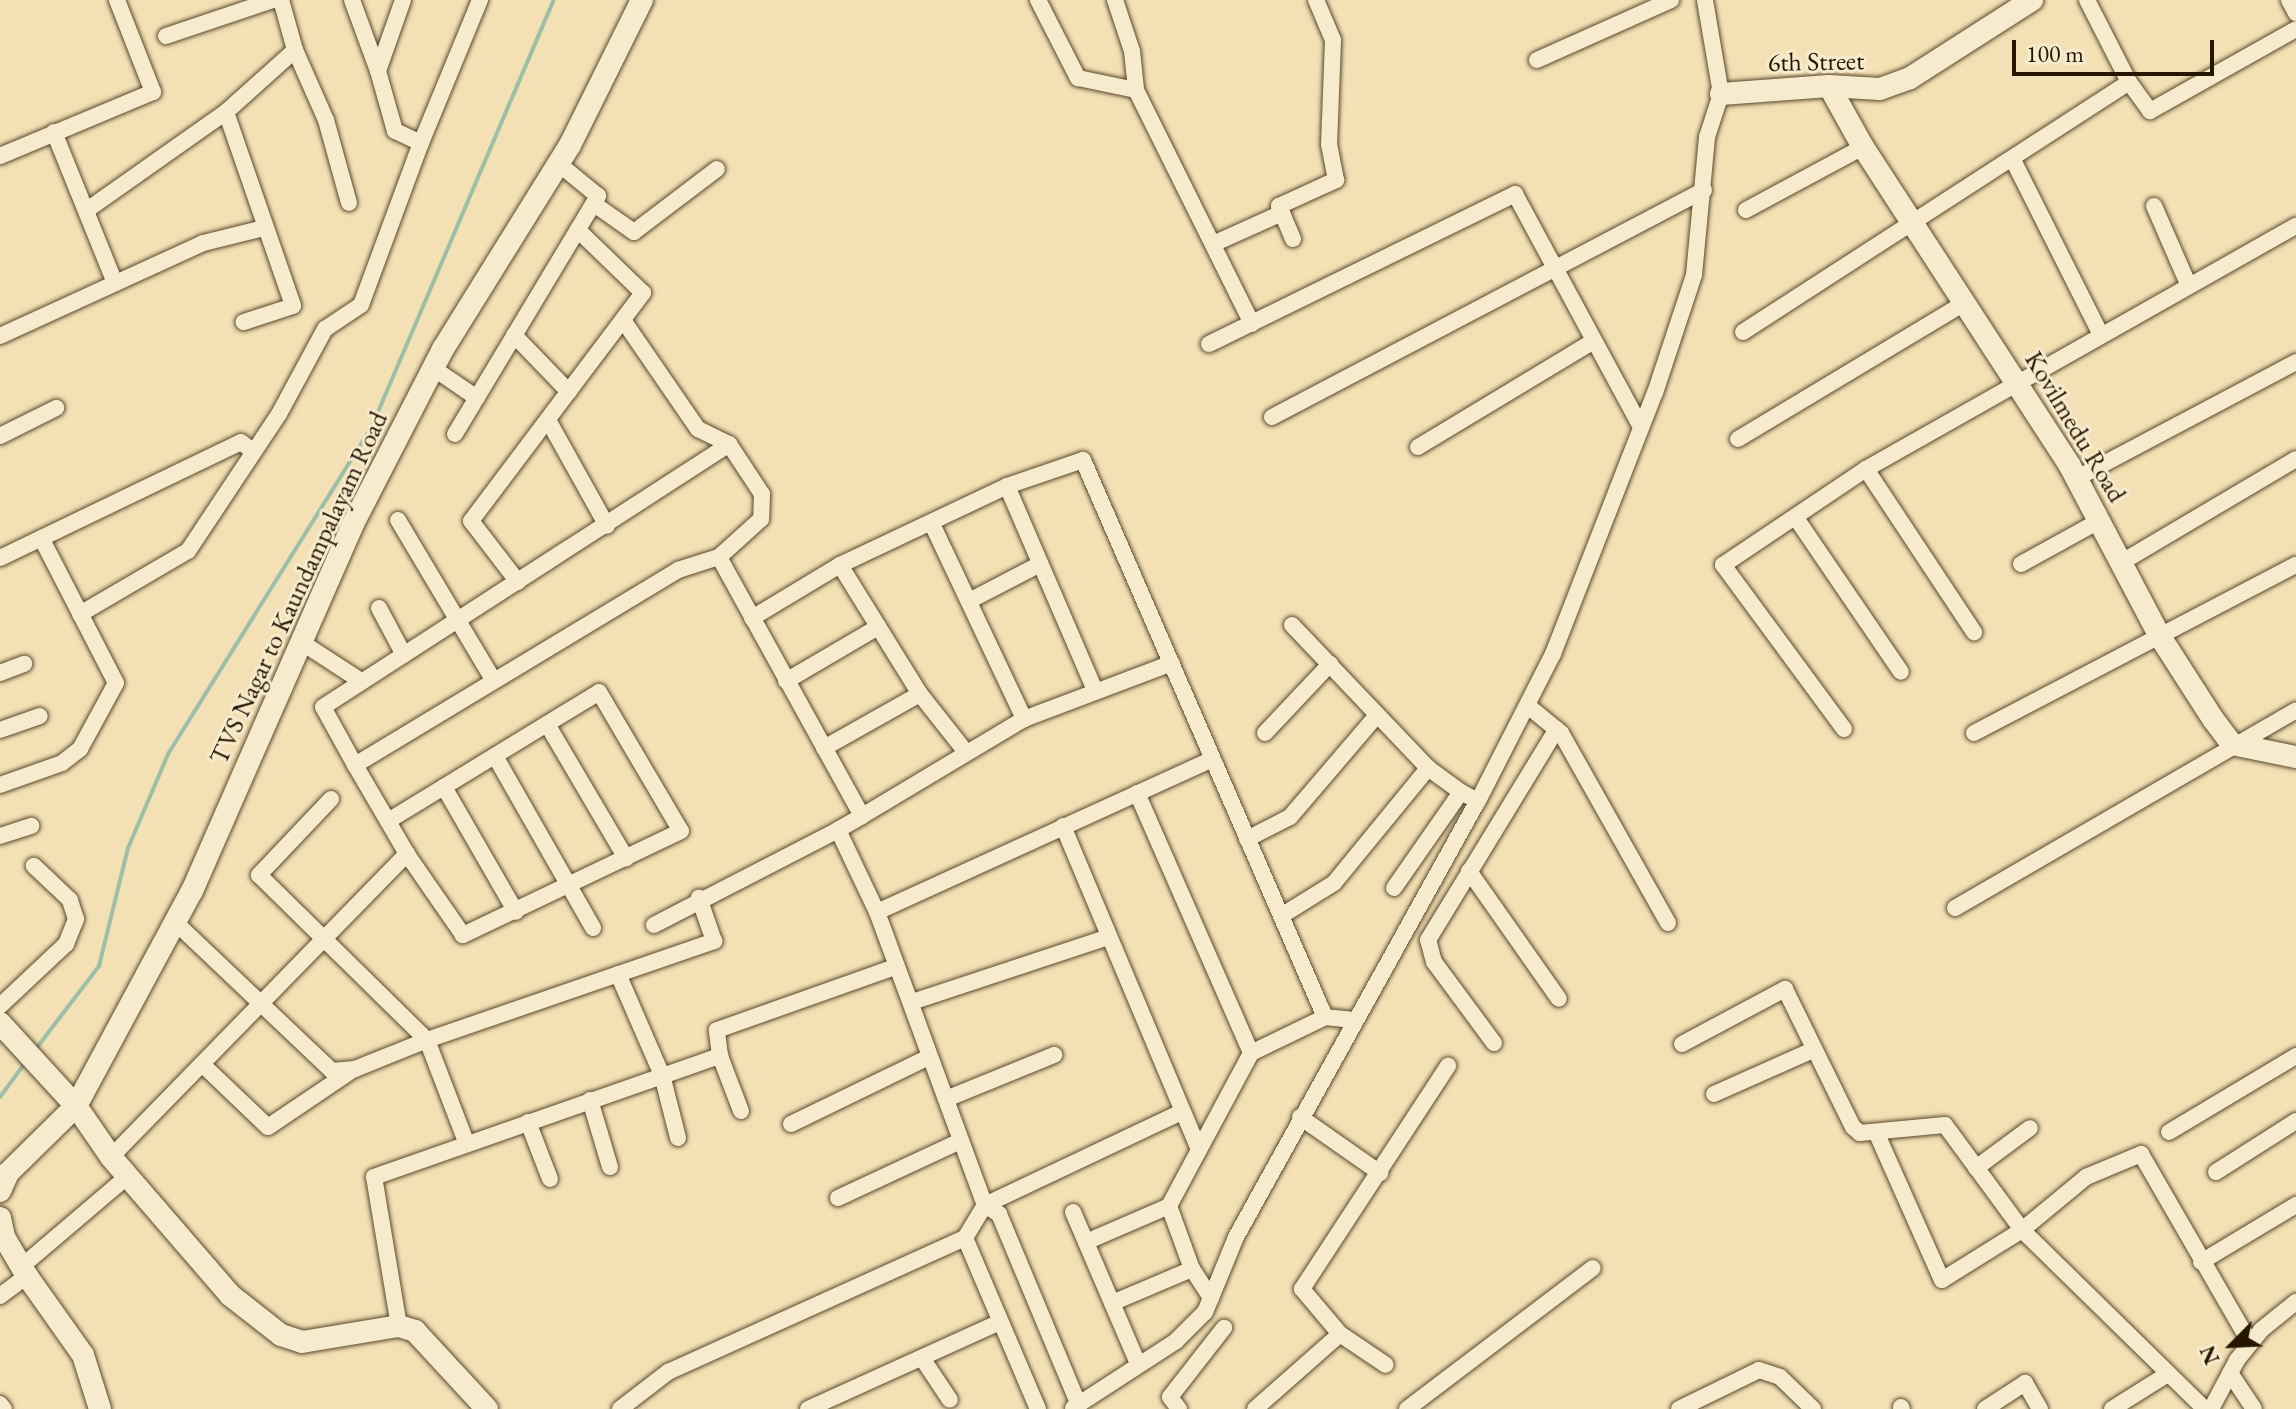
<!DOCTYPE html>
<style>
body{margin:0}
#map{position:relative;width:2296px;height:1409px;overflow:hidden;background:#f3e0b4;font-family:"EB Garamond",serif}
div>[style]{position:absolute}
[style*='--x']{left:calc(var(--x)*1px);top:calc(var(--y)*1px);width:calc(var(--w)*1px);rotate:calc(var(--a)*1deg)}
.stream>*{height:4px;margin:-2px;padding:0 2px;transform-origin:2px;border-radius:2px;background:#9dbea7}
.roads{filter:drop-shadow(0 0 2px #59482d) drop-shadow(0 0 2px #59482d)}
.street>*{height:16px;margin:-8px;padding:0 8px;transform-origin:8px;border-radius:8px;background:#f7ebce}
.secondary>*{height:22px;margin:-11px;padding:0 11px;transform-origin:11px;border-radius:11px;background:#f7ebce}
span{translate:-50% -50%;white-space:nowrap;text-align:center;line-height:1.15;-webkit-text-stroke:6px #f7ebce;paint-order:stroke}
.street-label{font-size:26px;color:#261600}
.north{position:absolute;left:2192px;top:1305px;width:80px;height:80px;-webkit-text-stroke:6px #f7ebce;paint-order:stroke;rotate:246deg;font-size:22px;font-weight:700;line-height:32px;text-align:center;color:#261600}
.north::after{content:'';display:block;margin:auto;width:28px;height:36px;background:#261600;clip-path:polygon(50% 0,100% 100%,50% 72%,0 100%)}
.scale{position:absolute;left:2012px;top:40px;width:202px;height:36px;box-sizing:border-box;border:4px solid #261600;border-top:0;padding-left:10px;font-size:24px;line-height:28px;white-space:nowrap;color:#261600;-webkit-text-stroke:6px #f7ebce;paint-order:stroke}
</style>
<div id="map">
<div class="stream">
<i style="--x:35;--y:1050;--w:106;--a:-52.7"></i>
<i style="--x:99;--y:966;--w:122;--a:-76.2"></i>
<i style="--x:128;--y:848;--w:102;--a:-66.9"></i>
<i style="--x:168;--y:754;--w:386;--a:-58.1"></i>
<i style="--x:372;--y:426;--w:463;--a:-66.9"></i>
<i style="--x:0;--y:1097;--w:42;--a:-53.7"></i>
</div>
<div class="roads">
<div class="street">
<i style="--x:352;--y:0;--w:76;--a:69.9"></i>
<i style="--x:1038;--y:0;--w:88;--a:62.9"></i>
<i style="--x:1078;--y:78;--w:59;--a:11.7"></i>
<i style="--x:1115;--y:0;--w:54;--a:71.6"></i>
<i style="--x:1132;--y:51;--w:39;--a:84"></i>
<i style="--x:1136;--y:90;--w:261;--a:63.6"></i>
<i style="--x:2087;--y:0;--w:92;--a:62.9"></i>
<i style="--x:2289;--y:0;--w:15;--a:62"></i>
<i style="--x:166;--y:36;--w:113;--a:-18.6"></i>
<i style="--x:295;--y:50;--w:77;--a:66.1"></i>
<i style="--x:326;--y:120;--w:86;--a:74.5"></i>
<i style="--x:1537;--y:60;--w:147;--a:-24.1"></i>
<i style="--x:226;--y:112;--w:205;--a:70.9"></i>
<i style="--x:293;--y:306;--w:52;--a:161.9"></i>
<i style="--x:54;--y:132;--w:163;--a:68"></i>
<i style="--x:421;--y:143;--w:155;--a:-67.6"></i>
<i style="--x:0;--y:156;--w:166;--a:-22.7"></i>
<i style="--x:153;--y:92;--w:99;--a:-111.4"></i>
<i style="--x:2013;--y:160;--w:196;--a:63.3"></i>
<i style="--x:594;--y:204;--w:49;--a:35"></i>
<i style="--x:634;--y:232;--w:104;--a:-37.2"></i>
<i style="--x:2154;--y:206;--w:87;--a:66.4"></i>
<i style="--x:87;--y:210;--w:170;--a:-35.2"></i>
<i style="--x:226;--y:112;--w:93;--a:-41.9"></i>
<i style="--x:295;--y:50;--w:52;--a:-105.6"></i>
<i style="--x:1746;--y:210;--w:133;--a:-28.3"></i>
<i style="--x:1293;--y:239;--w:36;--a:-113"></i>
<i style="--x:1279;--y:206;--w:63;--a:-24.5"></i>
<i style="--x:1336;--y:180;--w:36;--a:-101"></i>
<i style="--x:1329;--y:145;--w:105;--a:-87.8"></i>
<i style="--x:1333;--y:40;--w:43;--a:-113"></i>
<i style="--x:1213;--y:244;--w:76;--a:-24.2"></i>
<i style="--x:623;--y:320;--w:132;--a:55.5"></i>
<i style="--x:698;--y:429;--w:34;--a:26"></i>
<i style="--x:729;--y:444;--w:60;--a:56.6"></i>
<i style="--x:762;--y:494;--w:25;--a:92"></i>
<i style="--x:761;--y:519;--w:57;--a:137.9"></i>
<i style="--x:1743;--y:332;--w:460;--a:-32.9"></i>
<i style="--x:2129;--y:82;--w:36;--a:54"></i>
<i style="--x:2150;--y:111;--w:167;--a:-29.3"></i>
<i style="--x:514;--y:335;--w:79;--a:46"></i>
<i style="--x:0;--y:336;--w:223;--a:-24.6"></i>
<i style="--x:203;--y:243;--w:63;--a:-13.8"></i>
<i style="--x:1209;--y:344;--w:341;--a:-26.1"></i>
<i style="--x:1515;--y:194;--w:265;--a:61.6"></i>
<i style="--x:433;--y:368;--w:53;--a:34.3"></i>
<i style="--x:1272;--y:417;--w:488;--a:-27.7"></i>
<i style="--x:548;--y:420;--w:121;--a:60.9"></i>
<i style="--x:455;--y:434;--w:278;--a:-59"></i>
<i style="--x:598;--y:196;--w:50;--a:-140.6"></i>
<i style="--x:0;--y:436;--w:63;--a:-26.6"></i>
<i style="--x:1738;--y:439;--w:264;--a:-31"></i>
<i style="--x:1418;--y:447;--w:205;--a:-31.1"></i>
<i style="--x:1866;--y:469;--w:196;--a:56.5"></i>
<i style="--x:2077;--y:478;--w:248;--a:-27.9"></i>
<i style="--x:1007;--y:486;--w:222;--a:66.7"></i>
<i style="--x:1796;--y:518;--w:186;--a:55.7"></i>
<i style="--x:398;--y:520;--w:187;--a:59.2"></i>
<i style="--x:932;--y:524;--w:216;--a:64.7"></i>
<i style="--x:0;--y:558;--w:267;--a:-25.7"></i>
<i style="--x:241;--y:442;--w:16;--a:38"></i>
<i style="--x:2122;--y:562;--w:202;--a:-30.6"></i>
<i style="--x:2021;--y:564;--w:89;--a:-28.9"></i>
<i style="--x:840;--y:565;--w:152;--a:58.2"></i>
<i style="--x:920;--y:694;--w:73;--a:51.7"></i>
<i style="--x:518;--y:582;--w:77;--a:-127.6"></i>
<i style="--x:471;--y:521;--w:286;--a:-53"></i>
<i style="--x:643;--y:293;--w:91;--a:-135.9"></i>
<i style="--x:969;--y:601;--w:80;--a:-27.5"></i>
<i style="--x:379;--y:608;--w:53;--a:62"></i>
<i style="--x:80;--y:614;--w:125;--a:-30.3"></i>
<i style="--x:188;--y:551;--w:164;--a:-56.4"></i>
<i style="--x:279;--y:414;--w:97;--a:-61.6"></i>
<i style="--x:325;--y:329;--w:43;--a:-33.7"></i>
<i style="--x:361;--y:305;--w:173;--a:-69.7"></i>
<i style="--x:421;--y:143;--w:29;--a:-155"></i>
<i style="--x:395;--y:131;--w:62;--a:-105.8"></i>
<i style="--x:378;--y:71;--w:75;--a:-70.6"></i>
<i style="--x:752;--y:618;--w:103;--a:-31.1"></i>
<i style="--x:840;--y:565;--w:185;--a:-25.3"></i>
<i style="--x:1007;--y:486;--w:80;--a:-18.9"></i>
<i style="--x:1083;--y:460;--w:607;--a:66.52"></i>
<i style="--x:1292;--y:625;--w:197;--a:46.4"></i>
<i style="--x:1428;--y:768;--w:41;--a:36"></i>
<i style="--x:301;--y:642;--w:72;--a:33"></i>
<i style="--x:0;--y:673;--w:26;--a:-21"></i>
<i style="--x:786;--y:681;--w:107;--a:-30.4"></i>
<i style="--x:1528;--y:706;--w:43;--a:39.3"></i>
<i style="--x:1561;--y:733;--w:218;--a:60.6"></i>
<i style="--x:547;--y:724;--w:156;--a:59.5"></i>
<i style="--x:1844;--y:729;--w:204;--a:-126.4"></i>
<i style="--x:1723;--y:565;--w:172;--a:-33.9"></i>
<i style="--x:1866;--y:469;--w:494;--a:-29.5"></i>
<i style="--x:0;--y:730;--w:42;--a:-19.3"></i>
<i style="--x:1265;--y:733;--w:95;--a:-46.7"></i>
<i style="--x:1974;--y:733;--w:363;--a:-27.6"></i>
<i style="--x:824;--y:748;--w:110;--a:-29.4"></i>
<i style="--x:495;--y:756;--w:198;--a:60.3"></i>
<i style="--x:355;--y:765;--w:377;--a:-31.1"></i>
<i style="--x:678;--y:570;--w:43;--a:-17.6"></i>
<i style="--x:719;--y:557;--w:296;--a:61.1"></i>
<i style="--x:862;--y:816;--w:28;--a:150"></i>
<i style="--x:838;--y:830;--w:91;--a:64.6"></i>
<i style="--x:877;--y:912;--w:312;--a:69.8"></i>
<i style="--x:985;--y:1205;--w:17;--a:33"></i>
<i style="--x:999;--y:1214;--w:205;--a:67.3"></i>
<i style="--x:0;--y:785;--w:66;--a:-19.5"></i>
<i style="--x:62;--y:763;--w:23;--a:-38"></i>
<i style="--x:80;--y:749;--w:75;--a:-61.4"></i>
<i style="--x:116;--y:683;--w:163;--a:-117.3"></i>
<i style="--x:444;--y:787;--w:144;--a:60.1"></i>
<i style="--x:1137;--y:793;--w:284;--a:66.3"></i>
<i style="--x:331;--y:799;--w:105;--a:133.5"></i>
<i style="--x:259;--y:875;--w:235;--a:44.5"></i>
<i style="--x:427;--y:1040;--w:304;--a:-19"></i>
<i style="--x:714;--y:941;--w:46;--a:-109.2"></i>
<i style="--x:862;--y:816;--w:189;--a:-30.9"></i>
<i style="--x:1024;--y:719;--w:158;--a:-20.7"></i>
<i style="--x:388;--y:821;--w:247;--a:-31.4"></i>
<i style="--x:599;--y:692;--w:161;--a:59.5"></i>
<i style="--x:681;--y:831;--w:242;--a:154.5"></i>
<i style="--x:463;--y:935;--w:98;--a:-124.7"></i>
<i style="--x:407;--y:854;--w:103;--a:-120.3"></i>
<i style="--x:355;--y:765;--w:66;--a:-118.9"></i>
<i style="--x:323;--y:707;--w:484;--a:-32.9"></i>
<i style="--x:1063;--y:826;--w:351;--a:67.2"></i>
<i style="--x:0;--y:836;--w:33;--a:-18"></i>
<i style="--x:1247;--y:839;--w:48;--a:-27.1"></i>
<i style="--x:1290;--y:817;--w:134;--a:-49.5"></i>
<i style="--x:1469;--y:871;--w:156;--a:54.9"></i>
<i style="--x:1394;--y:888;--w:117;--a:-55.1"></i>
<i style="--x:1461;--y:792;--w:10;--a:29"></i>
<i style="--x:1955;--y:908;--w:394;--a:-30.1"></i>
<i style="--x:877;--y:912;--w:369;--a:-24.5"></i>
<i style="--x:1281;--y:916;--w:62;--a:-31.9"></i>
<i style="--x:1334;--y:883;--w:149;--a:-50.7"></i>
<i style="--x:175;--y:922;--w:216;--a:43.5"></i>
<i style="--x:332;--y:1071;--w:23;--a:-5"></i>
<i style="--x:355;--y:1069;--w:78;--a:-21.9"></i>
<i style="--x:427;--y:1040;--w:111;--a:69"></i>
<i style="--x:654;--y:925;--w:207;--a:-27.3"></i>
<i style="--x:618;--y:974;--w:110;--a:66.5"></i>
<i style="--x:662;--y:1075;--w:65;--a:75.7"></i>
<i style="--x:912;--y:1002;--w:207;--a:-18.3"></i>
<i style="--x:0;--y:1006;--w:91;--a:-43.2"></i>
<i style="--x:66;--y:944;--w:27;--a:-68"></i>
<i style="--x:76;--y:919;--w:20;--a:-108"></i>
<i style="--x:70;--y:900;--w:50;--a:-136.6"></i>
<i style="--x:1494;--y:1043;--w:101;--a:-126.5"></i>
<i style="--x:1434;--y:962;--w:23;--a:-105"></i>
<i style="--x:1428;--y:940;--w:247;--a:-58.6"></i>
<i style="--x:1682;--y:1044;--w:117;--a:-28.1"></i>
<i style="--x:1785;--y:989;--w:154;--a:63.8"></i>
<i style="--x:1853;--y:1127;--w:9;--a:41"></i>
<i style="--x:1860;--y:1133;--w:85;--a:-5.4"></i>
<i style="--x:1945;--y:1125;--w:130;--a:53.7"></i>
<i style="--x:2022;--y:1230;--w:256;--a:44.4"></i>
<i style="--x:202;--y:1064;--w:91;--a:43.7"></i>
<i style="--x:268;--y:1127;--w:104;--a:-34"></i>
<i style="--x:1714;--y:1094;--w:108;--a:-24"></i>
<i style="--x:946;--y:1099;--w:117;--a:-22.2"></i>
<i style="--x:590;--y:1100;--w:70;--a:73.4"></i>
<i style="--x:741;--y:1111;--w:59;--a:-110.9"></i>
<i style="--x:720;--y:1056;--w:26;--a:-97"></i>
<i style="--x:717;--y:1030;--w:189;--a:-19.5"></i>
<i style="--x:1300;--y:1117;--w:98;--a:35"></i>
<i style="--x:528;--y:1122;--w:61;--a:68.9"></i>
<i style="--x:791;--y:1124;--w:153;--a:-25.9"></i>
<i style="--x:1876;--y:1132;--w:162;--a:66"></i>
<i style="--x:1942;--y:1280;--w:94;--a:-32"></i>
<i style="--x:2022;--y:1230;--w:83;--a:-39.6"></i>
<i style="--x:2086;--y:1177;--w:60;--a:-22.7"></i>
<i style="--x:2141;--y:1154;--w:218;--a:60"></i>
<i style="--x:2169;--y:1132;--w:148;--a:-30.9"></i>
<i style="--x:111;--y:1157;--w:424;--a:-45.7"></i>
<i style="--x:1976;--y:1168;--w:67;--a:-36.5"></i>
<i style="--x:2216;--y:1172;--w:95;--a:-32.5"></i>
<i style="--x:838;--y:1198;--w:135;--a:-25"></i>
<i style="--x:1073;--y:1212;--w:165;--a:66.8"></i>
<i style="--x:1086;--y:1242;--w:90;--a:-23.4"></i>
<i style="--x:2201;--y:1262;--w:111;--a:-31"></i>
<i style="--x:21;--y:1267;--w:140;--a:-40.4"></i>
<i style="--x:0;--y:1296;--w:34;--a:-37"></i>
<i style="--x:1211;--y:1298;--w:66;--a:-67.7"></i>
<i style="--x:1236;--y:1237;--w:499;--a:-61"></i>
<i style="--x:1478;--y:801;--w:165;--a:-63"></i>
<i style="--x:1553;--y:654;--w:280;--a:-68.7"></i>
<i style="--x:1655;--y:393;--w:124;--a:-71.7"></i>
<i style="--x:1694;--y:275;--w:139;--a:-84.6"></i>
<i style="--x:1707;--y:137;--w:45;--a:-72"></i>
<i style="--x:1721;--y:94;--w:95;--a:-99.7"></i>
<i style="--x:1112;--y:1303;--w:87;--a:-23"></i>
<i style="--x:399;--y:1326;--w:151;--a:-99.5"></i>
<i style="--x:374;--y:1177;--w:367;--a:-19.3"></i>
<i style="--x:1340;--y:1334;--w:55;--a:34"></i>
<i style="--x:922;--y:1358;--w:50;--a:56.3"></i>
<i style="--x:2230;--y:1373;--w:43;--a:56.3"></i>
<i style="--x:0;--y:1404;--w:6;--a:51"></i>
<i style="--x:1901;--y:1407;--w:2;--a:63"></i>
<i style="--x:1073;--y:1408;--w:123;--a:-33"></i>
<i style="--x:1176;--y:1341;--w:41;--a:-45"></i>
<i style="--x:1205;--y:1312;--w:15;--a:-67"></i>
<i style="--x:1211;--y:1298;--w:35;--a:-123"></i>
<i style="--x:1192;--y:1269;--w:67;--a:-110.1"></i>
<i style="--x:1169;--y:1206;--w:174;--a:-61.8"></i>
<i style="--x:1251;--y:1053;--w:82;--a:-25.9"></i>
<i style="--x:1325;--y:1017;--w:29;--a:6"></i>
<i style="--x:620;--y:1409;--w:61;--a:-37.6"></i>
<i style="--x:668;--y:1372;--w:326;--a:-24.3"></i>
<i style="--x:808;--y:1409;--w:209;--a:-24.4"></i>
<i style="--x:1038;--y:1409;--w:186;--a:-113.1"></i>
<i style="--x:965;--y:1238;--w:39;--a:-59"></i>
<i style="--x:985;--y:1205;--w:218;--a:-25.3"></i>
<i style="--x:1179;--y:1409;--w:15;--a:-127"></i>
<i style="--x:1170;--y:1397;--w:88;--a:-52"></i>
<i style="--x:1255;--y:1409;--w:113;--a:-41.4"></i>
<i style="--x:1340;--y:1334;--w:59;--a:-130.2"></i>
<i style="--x:1302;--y:1289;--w:267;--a:-56.8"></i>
<i style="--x:1407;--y:1409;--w:233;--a:-37.2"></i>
<i style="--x:1679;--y:1409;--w:89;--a:-26"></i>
<i style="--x:1759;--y:1370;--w:22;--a:18"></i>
<i style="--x:1780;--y:1377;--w:46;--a:44.1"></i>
<i style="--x:1985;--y:1409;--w:48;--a:-33"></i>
<i style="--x:2025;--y:1383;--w:30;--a:60"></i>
<i style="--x:2112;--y:1409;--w:64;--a:-32.2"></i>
<i style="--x:2211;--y:1409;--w:55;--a:-62"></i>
<i style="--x:2237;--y:1360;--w:38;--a:-51"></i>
<i style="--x:2261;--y:1330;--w:45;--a:-38.7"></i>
</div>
<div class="secondary">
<i style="--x:1829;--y:86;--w:70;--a:60.9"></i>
<i style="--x:1863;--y:147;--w:380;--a:57"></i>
<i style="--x:2070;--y:466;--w:191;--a:62.2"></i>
<i style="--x:2159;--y:635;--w:100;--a:57.3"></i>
<i style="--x:2213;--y:719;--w:31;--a:53"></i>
<i style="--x:2232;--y:744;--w:65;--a:11.5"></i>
<i style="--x:1721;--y:94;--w:108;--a:-4.2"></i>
<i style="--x:1829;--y:86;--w:51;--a:3.4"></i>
<i style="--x:1880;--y:89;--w:32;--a:-20"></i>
<i style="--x:1910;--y:78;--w:145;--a:-32.6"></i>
<i style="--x:0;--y:1023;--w:113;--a:47.5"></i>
<i style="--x:76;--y:1106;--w:62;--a:55.5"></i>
<i style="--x:111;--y:1157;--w:182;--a:49.2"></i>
<i style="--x:230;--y:1295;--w:65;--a:38.1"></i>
<i style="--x:281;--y:1335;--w:22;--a:18"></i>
<i style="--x:302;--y:1342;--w:98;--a:-9.4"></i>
<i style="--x:399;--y:1326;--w:17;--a:17"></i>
<i style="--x:415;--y:1331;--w:106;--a:47.3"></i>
<i style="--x:0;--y:1191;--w:20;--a:-66"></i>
<i style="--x:8;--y:1173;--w:95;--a:-44.6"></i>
<i style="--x:76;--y:1106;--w:244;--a:-61.7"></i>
<i style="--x:192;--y:891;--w:399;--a:-66.3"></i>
<i style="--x:352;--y:526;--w:199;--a:-62.8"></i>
<i style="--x:443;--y:349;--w:240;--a:-58.1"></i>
<i style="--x:570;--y:145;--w:162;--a:-63.6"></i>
<i style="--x:0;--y:1218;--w:19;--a:78"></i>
<i style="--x:4;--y:1237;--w:45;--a:59.5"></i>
<i style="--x:27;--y:1276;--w:97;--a:54.7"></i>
<i style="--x:83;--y:1355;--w:57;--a:72.5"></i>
</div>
</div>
<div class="street-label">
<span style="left:1816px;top:62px;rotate:-1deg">6th Street</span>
<span style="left:2075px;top:427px;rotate:59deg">Kovilmedu Road</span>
<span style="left:299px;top:588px;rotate:-65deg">TVS Nagar to Kaundampalayam Road</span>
</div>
<div class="north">N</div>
<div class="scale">100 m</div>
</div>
